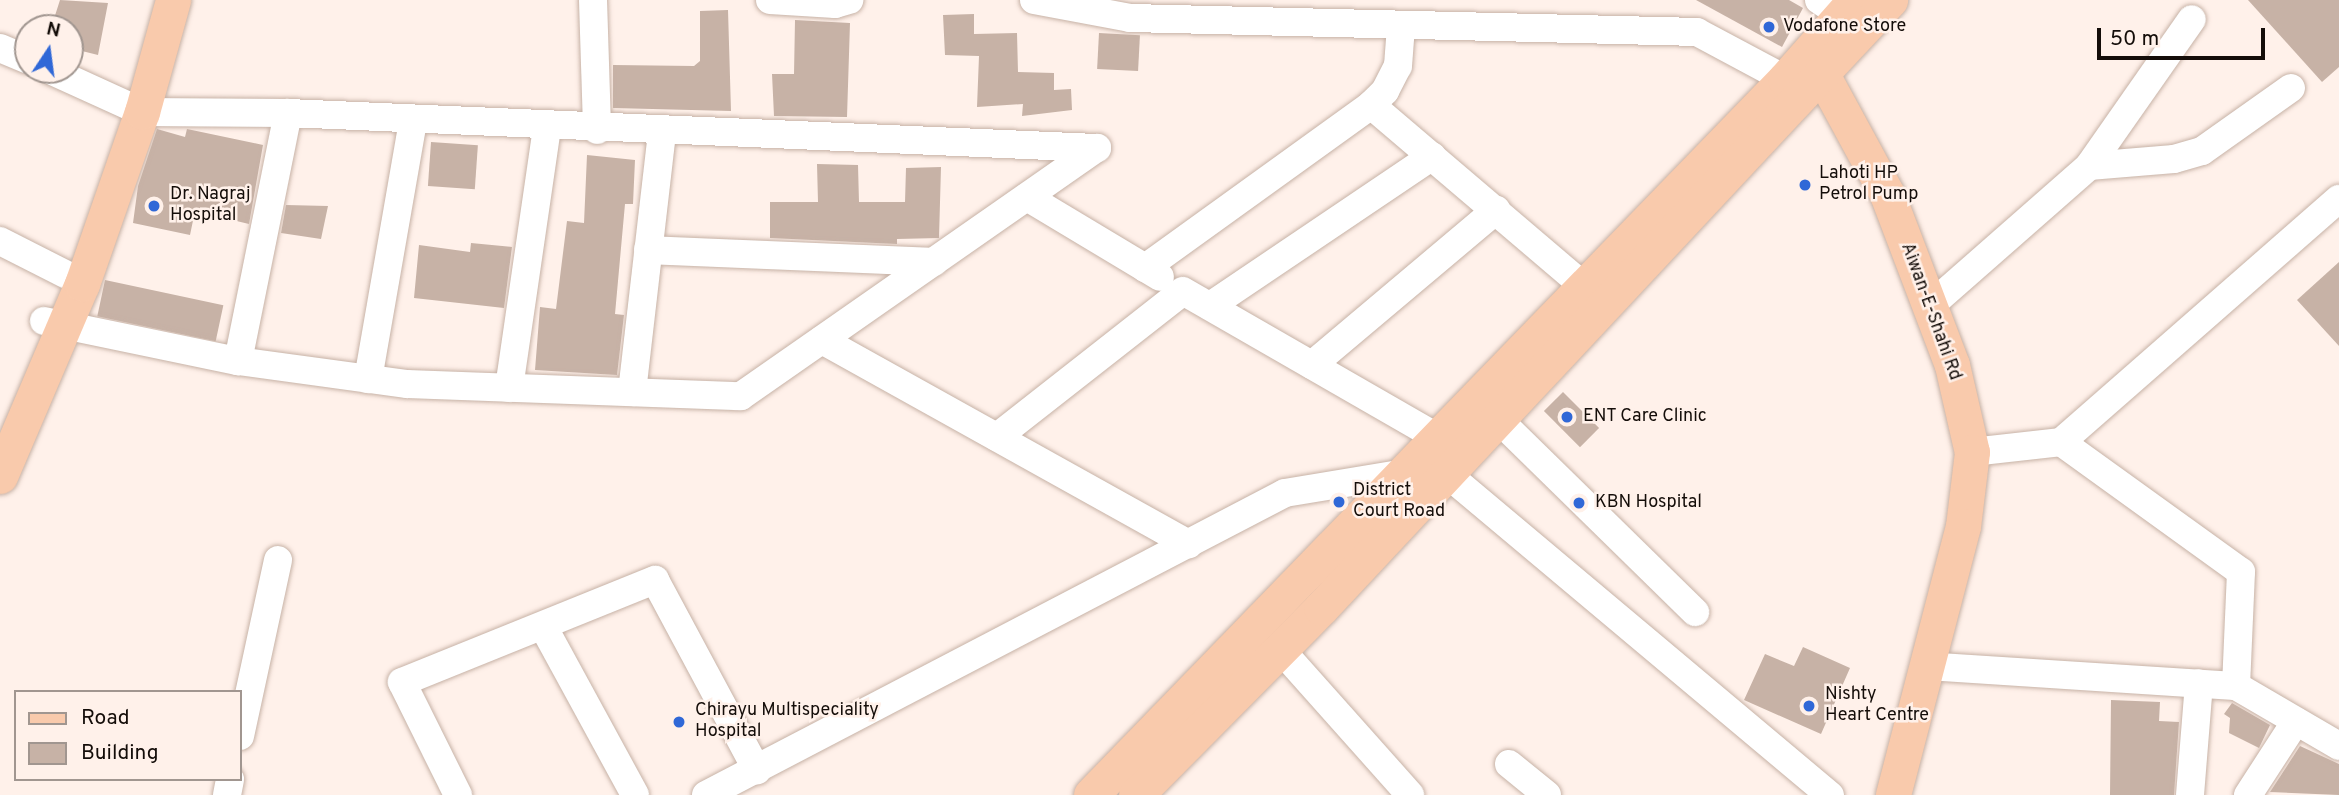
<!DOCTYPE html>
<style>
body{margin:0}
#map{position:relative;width:2339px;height:795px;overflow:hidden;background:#fff1ea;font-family:Overpass,sans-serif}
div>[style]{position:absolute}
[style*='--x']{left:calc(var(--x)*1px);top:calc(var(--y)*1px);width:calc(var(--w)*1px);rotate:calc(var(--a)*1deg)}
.building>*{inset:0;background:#c7b2a6;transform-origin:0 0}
.roads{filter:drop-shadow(0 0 2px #c7b2a6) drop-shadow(0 0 2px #c7b2a6)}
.minor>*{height:28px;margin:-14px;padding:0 14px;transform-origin:14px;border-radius:14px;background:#fff}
.major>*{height:35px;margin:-17.5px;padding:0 17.5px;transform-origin:17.5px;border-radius:17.5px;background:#f9caac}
.dots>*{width:19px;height:19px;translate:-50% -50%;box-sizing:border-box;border:4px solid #fff1ea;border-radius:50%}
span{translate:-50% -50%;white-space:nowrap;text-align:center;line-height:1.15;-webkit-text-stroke:5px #fff1ea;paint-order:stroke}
.poi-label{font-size:18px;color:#140d09}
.left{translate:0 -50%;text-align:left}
.street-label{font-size:18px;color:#140d09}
.legend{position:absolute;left:14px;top:690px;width:228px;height:91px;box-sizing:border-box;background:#fff1ea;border:2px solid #a19690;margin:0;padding:9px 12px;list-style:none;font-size:21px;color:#140d09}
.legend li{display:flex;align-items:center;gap:14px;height:35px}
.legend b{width:35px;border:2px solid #a19690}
.north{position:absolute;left:14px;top:14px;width:70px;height:70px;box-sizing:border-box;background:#fff1ea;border:2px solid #a19690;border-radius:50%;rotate:13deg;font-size:19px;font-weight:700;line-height:28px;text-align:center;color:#140d09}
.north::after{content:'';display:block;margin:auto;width:24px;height:32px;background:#3068d7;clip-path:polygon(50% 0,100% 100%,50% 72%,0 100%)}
.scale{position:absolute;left:2097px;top:28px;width:168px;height:32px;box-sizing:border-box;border:4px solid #140d09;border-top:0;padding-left:9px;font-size:21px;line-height:24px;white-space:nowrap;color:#140d09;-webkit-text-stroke:5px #fff1ea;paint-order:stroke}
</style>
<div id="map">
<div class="building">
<i style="clip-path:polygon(60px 0,108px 3px,98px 55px,70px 48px,70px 28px,51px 28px)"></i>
<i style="clip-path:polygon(1696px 0,1789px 0,1803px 8px,1782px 47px)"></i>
<i style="clip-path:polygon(2248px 0,2339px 0,2339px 67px,2322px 82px)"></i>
<i style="clip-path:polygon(728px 10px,731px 111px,613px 108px,613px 65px,694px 66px,700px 61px,700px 11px)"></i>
<i style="clip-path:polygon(974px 14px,974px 34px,1017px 33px,1018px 72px,1054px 73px,1054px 90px,1071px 89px,1072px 110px,1022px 116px,1023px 104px,977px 107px,979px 56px,945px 55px,943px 15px)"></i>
<i style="clip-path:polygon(795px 20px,850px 23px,847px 117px,774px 116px,772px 74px,794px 74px)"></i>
<i style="left:1099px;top:33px;width:41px;height:36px;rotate:3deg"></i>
<i style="clip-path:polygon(157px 129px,185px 137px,187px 129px,263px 145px,249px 224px,195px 211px,190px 235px,133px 223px,138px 186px)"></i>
<i style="left:431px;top:142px;width:47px;height:44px;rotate:4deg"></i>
<i style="clip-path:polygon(587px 155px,635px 160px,633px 204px,625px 204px,615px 314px,624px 315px,617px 375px,535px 370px,540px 307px,556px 309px,567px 221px,584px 223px)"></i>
<i style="clip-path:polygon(817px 164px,858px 165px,859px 202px,905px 202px,906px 168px,941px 167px,939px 238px,897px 239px,897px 244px,770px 238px,770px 202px,818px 202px)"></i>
<i style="clip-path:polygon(286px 205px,328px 206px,321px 239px,281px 233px)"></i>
<i style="clip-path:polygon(471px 243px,512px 247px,504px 308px,414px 298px,419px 245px,470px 252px)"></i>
<i style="clip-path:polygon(2339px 262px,2339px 346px,2297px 300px)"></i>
<i style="left:105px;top:280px;width:121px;height:37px;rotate:12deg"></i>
<i style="left:1563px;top:392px;width:51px;height:27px;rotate:45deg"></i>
<i style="clip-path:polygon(1803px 647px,1850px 668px,1821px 734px,1744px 700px,1765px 654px,1794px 666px)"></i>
<i style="clip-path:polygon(2111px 700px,2160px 702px,2159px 721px,2179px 722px,2174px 795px,2110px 795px)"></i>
<i style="clip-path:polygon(2232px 703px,2270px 725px,2259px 748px,2229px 733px,2230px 718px,2224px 714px)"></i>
<i style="clip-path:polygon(2300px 746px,2339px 764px,2339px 795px,2270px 792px)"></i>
</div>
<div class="roads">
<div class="minor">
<i style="--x:593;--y:0;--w:130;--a:88.2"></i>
<i style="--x:770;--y:0;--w:65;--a:3.5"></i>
<i style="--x:835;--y:4;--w:15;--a:-16"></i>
<i style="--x:1034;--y:0;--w:98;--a:10.6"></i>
<i style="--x:1130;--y:18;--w:567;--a:1.41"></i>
<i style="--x:1697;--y:32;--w:100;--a:28.1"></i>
<i style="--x:1819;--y:0;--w:27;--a:34"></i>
<i style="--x:0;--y:48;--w:30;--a:23"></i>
<i style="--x:50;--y:70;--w:101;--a:24.5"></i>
<i style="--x:142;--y:112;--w:146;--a:0.4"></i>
<i style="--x:288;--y:113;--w:810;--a:2.48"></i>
<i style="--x:1371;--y:105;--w:280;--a:40.4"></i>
<i style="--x:2089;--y:166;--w:85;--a:-4.7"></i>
<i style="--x:2174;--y:159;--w:29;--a:-16"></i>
<i style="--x:2202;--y:151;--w:109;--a:-35.3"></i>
<i style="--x:1027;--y:197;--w:155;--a:31"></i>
<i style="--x:0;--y:241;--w:73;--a:26.9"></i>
<i style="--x:648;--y:250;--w:286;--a:2.4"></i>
<i style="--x:1145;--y:268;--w:279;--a:-35.8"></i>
<i style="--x:1371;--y:105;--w:20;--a:-45"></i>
<i style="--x:1385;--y:91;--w:28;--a:-63"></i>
<i style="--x:1398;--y:66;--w:40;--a:-85.7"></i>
<i style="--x:1931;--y:305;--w:210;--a:-41.3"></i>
<i style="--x:2089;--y:166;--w:179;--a:-55"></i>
<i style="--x:1210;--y:306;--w:268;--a:-34"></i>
<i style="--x:44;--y:321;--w:198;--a:11.7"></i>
<i style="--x:238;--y:361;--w:171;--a:7.8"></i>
<i style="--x:407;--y:384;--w:334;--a:2.1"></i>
<i style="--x:741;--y:396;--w:434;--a:-34.9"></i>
<i style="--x:822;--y:340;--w:420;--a:29.1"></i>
<i style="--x:238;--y:361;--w:253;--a:-78.6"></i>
<i style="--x:1312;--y:365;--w:241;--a:-40.1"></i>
<i style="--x:368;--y:379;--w:263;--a:-80.1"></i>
<i style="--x:509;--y:388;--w:264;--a:-81.7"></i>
<i style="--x:632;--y:392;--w:262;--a:-83.4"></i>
<i style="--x:1498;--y:419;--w:276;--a:44.4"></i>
<i style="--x:997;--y:437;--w:236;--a:-38.1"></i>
<i style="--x:1183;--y:291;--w:295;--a:29.9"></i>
<i style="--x:2061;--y:442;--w:222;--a:35.8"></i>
<i style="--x:2241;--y:572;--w:114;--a:92.5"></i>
<i style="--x:2236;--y:686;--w:119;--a:30.2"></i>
<i style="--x:1972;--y:452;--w:90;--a:-6.4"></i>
<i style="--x:2061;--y:442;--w:369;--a:-41.2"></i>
<i style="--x:1447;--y:474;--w:500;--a:40"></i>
<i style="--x:543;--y:626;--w:192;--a:61.4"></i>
<i style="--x:1281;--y:650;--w:194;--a:48.3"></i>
<i style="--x:1926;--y:666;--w:311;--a:3.7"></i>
<i style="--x:240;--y:736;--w:180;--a:-77.8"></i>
<i style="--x:1509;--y:764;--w:49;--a:39.2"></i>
<i style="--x:227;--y:795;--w:16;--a:-79"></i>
<i style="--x:458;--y:795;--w:126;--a:-116.4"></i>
<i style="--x:402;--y:682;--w:273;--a:-22"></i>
<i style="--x:655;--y:580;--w:216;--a:61.8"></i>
<i style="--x:706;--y:795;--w:653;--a:-27.55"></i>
<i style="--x:1285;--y:493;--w:123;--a:-9.4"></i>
<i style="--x:2190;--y:795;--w:112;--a:-85.4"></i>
<i style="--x:2248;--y:795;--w:88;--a:-57"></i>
</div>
<div class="major">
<i style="--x:1812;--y:56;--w:157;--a:61.5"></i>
<i style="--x:1887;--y:194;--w:183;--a:69.2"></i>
<i style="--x:1952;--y:365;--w:89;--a:77.1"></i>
<i style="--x:1972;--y:452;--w:75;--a:96.9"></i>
<i style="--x:1963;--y:526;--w:278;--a:104.6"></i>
<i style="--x:0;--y:476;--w:209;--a:-66.9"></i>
<i style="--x:82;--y:284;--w:182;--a:-70.8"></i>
<i style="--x:142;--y:112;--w:116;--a:-74.5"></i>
<i style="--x:1091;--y:795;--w:997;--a:-45.89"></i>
<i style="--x:1785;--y:79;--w:106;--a:-48.5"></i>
<i style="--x:1136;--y:795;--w:263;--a:-45.3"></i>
<i style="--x:1321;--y:608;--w:833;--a:-46.9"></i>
</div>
</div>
<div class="dots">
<i style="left:1769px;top:27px;background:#3068d7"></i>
<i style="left:1805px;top:185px;background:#3068d7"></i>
<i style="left:154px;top:206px;background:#3068d7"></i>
<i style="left:1567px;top:417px;background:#3068d7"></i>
<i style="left:1339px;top:502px;background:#3068d7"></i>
<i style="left:1579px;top:503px;background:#3068d7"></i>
<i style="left:1809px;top:706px;background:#3068d7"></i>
<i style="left:679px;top:722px;background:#3068d7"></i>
</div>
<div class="poi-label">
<span class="left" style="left:1783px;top:27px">Vodafone Store</span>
<span class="left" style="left:1819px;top:185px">Lahoti HP<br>Petrol Pump</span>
<span class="left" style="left:170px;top:206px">Dr. Nagraj<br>Hospital</span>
<span class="left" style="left:1583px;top:417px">ENT Care Clinic</span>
<span class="left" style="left:1353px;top:502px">District<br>Court Road</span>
<span class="left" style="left:1595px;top:503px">KBN Hospital</span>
<span class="left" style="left:1825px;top:706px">Nishty<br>Heart Centre</span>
<span class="left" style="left:695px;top:722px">Chirayu Multispeciality<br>Hospital</span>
</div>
<div class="street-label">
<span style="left:1930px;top:312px;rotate:70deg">Aiwan-E-Shahi Rd</span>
</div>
<ul class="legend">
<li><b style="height:9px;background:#f9caac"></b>Road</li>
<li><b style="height:19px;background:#c7b2a6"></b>Building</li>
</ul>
<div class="north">N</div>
<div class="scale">50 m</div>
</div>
